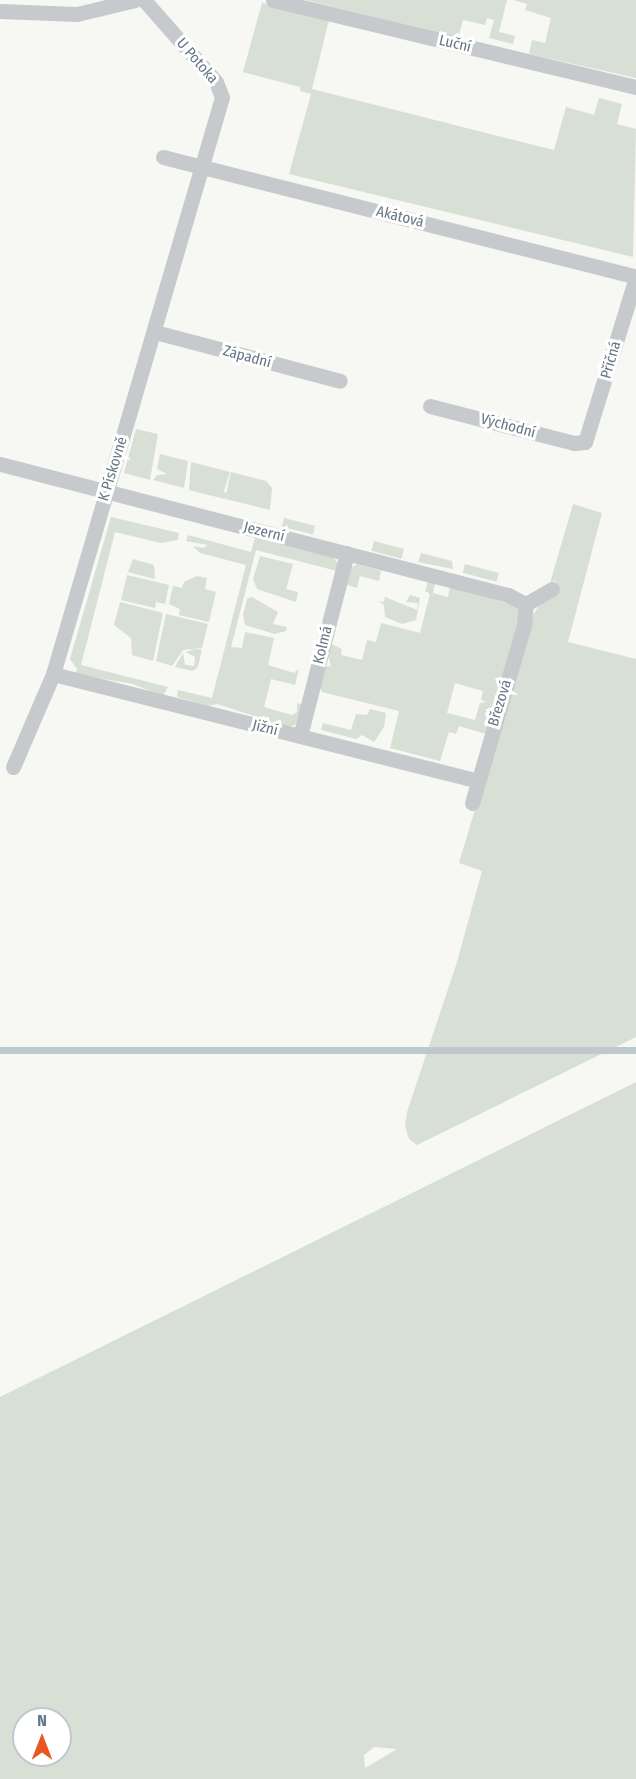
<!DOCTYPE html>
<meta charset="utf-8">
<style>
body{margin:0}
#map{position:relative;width:636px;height:1779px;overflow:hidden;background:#f7f7f3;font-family:"Fira Sans Condensed",sans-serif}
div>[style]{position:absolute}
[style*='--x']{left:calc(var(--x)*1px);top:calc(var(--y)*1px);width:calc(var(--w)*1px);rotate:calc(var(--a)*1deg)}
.green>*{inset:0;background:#d8dfd4;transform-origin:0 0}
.water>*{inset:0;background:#bec9cd;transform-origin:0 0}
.street>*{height:15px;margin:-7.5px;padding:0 7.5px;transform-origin:7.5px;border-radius:7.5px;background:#c7cacd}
span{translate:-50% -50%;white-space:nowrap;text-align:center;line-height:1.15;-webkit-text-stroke:6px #fff;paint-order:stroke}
.street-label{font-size:15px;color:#657686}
.north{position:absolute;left:12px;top:1707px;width:60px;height:60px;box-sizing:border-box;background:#fff;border:2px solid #c1c8cf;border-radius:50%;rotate:0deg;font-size:16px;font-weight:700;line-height:24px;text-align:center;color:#657686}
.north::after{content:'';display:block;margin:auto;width:21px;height:27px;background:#ea5620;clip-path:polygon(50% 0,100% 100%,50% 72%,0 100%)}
</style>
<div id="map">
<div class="green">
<i style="clip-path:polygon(306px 0,507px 0,499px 32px,515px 36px,513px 44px,489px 38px,494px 20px,487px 18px,485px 25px,463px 20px,458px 38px)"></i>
<i style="clip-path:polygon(513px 0,636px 0,636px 78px,529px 54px,532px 40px,545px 43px,551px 18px,525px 10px,527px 4px)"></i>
<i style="clip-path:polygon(262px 3px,329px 20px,312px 89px,554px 150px,566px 107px,594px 115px,599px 98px,622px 104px,617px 124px,636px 129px,633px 257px,289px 174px,311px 94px,300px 91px,300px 87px,243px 72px)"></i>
<i style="clip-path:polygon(136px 429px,158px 434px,150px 480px,124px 473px)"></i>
<i style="clip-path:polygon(160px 454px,188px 461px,184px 488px,153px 480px,157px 475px,167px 474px,157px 469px)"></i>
<i style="clip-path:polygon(191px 462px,230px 472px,224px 491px,226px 494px,231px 472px,266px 481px,272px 488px,270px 510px,226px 499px,227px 495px,225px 499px,189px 490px)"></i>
<i style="clip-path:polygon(573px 504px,602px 513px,568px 642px,636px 659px,636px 1037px,417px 1145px,409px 1139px,405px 1126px,407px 1112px,457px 962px,482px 871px,459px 863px,533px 615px,540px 604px,550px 599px,556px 580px,550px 583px)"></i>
<i style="clip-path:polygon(111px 517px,179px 533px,178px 540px,161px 543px,115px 532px,81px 665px,168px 687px,163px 696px,133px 684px,75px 674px,77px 669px,70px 659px)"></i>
<i style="left:284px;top:518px;width:32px;height:9px;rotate:14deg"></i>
<i style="clip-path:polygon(188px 535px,251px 552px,255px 538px,333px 557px,337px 562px,337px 571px,256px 550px,231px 647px,242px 648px,245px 632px,274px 638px,268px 665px,294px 673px,299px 669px,295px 685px,271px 679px,264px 707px,292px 715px,297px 712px,297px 703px,303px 705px,295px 725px,289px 727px,217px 704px,208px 706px,177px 697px,178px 690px,212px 698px,246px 565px,200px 553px,193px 546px,203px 548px,208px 545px,186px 541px)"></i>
<i style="left:374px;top:541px;width:31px;height:10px;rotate:15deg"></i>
<i style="clip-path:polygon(421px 553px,452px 561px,453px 569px,418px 562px)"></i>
<i style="clip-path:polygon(260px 556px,293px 564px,286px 589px,298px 592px,296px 602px,257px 589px,253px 579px)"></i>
<i style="clip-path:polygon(133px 559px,154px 565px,155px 579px,128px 572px)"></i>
<i style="clip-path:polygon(357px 564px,381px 571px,379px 581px,360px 576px,357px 588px,344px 584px,351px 568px)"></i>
<i style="left:465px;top:564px;width:35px;height:9px;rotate:15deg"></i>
<i style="clip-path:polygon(127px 575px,169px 585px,165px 604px,156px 602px,155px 608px,121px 600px)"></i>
<i style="clip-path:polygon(197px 576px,207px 578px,205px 589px,216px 592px,209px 622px,179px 615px,180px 609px,169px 604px,173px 586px,182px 588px,184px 582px)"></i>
<i style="clip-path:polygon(evenodd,428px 582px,435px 584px,433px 593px,448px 597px,450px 587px,510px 604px,517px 606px,520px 616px,486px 734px,459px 726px,456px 734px,449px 732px,440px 761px,390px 748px,399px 711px,322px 692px,319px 686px,323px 667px,331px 666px,328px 655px,331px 644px,342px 649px,341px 655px,362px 660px,367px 640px,376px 642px,381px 623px,420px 633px,430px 594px,425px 591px,428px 582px,455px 683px,483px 691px,481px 700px,487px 702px,480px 703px,475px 720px,447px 713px,455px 683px)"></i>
<i style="clip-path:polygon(410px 595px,420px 598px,416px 620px,402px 624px,385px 617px,384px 605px,379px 601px,384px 602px,385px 597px,417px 610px,418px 603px,406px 602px)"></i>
<i style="clip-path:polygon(252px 597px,278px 612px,273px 624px,287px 627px,286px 631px,275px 634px,245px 625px,243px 615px,247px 599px)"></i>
<i style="clip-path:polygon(120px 602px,163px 613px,153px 661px,132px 655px,131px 638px,114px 625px)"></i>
<i style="clip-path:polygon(166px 614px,208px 624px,202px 648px,183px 650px,172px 666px,156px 661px)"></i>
<i style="clip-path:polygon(195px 649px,202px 650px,198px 667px,193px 671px,175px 667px,183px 653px,185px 665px,194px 666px,195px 657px,186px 652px)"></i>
<i style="clip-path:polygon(370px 709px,386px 713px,384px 727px,374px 742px,362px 735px,356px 739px,321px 730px,323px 723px,351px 730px,356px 714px,367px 715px)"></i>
<i style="clip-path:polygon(evenodd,636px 1082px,636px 1779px,0 1779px,0 1397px,636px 1082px,24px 1719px,60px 1719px,60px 1755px,24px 1755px,24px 1719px,636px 1082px,374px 1747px,397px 1749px,365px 1768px,364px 1755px,374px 1747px)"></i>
</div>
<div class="water">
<i style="left:636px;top:1047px;width:7px;height:710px;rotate:90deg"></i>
</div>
<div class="street">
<i style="--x:273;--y:0;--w:373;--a:13.5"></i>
<i style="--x:0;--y:11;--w:77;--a:2.2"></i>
<i style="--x:77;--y:14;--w:60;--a:-13.6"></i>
<i style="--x:163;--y:157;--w:488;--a:14.2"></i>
<i style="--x:155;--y:332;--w:191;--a:14.8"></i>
<i style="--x:430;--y:406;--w:149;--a:14.4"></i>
<i style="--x:574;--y:443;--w:11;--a:-5"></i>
<i style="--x:585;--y:442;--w:173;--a:-72.8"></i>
<i style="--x:0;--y:464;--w:525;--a:14.46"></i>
<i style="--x:508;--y:595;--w:20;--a:27"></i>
<i style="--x:526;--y:604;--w:30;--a:-30"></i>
<i style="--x:53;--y:674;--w:438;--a:14.1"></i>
<i style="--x:300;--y:736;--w:189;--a:-75.6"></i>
<i style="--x:13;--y:767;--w:101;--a:-66.7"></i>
<i style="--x:53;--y:674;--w:601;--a:-73.67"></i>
<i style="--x:222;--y:97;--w:16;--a:-112"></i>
<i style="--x:216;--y:82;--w:109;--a:-131.3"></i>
<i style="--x:472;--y:803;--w:185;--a:-73.7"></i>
<i style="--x:524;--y:625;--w:21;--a:-85"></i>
</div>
<div class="street-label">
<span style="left:455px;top:44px;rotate:13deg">Luční</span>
<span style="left:197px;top:61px;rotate:49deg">U Potoka</span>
<span style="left:400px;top:217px;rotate:14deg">Akátová</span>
<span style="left:247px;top:357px;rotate:15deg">Západní</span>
<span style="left:611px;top:360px;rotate:-74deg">Příčná</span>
<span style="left:508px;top:426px;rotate:15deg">Východní</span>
<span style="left:113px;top:469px;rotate:-73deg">K Pískovně</span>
<span style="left:264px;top:532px;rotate:14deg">Jezerní</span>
<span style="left:323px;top:645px;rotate:-76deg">Kolmá</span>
<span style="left:500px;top:703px;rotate:-73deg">Březová</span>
<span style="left:265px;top:728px;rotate:14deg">Jižní</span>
</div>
<div class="north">N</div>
</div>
